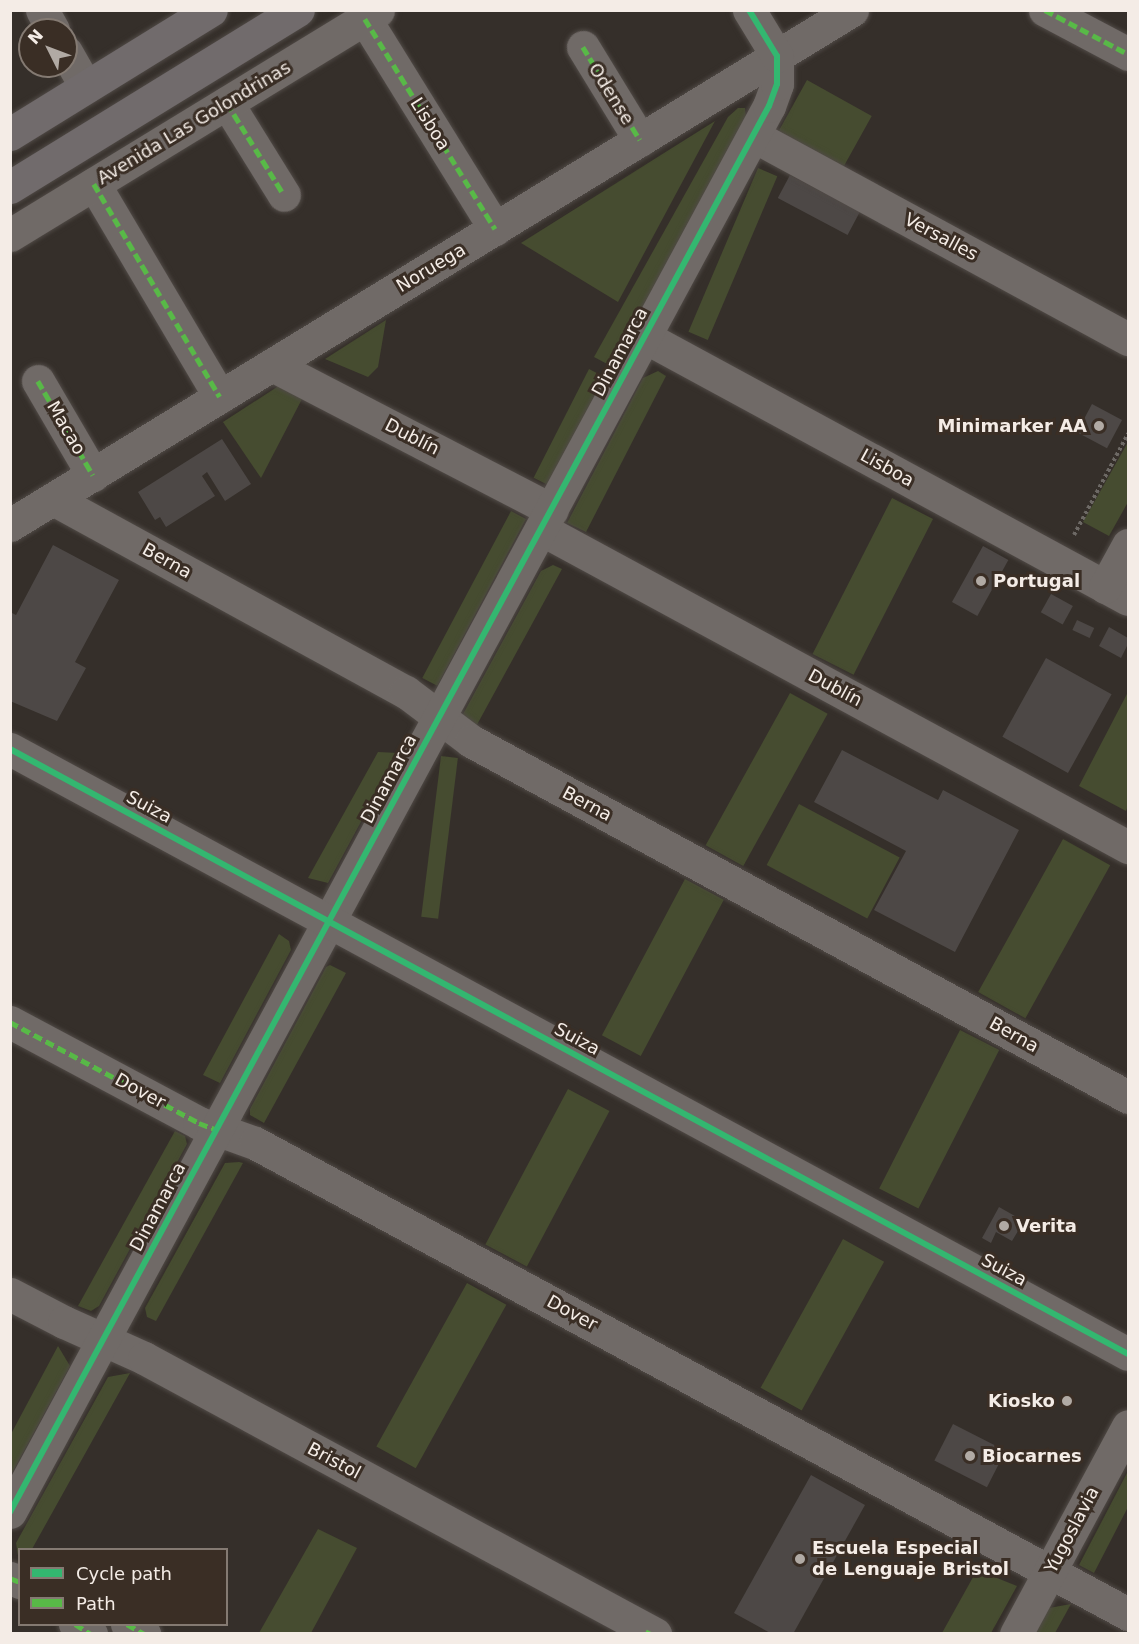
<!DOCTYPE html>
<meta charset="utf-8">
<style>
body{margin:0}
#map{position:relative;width:1139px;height:1644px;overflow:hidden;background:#352f2a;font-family:"DejaVu Sans",sans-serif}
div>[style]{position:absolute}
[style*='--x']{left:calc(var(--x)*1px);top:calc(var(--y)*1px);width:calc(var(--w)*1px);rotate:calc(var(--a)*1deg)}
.green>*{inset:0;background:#464c30;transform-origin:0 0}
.building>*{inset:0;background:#4d4846;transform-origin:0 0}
.path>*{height:4px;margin-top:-2px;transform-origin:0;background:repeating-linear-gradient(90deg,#6d6965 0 3px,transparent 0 6px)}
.roads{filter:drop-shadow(0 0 2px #504a46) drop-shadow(0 0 2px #504a46)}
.minor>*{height:33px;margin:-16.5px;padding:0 16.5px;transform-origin:16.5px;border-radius:16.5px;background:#706a67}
.tertiary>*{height:33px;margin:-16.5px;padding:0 16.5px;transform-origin:16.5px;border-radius:16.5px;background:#706a67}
.primary>*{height:33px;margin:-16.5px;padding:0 16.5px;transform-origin:16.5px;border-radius:16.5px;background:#716b6c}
.quiet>*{height:4.5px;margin-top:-2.25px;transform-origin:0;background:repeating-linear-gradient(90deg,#58b947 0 9px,transparent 0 13.5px)}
.cycleway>*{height:6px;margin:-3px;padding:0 3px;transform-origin:3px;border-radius:3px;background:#33b770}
.dots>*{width:16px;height:16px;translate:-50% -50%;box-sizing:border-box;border:3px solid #3a2e25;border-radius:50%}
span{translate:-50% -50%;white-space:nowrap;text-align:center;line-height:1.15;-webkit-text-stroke:6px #3a2e25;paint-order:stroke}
.street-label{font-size:18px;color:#f4ece6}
.poi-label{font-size:18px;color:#f4ece6;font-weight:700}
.right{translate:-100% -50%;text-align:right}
.left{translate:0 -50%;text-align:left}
.frame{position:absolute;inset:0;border:12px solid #f4ece6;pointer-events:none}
.legend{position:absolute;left:18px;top:1548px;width:210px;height:78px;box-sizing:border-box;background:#3a2e25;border:2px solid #847a72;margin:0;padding:8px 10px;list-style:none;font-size:18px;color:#f4ece6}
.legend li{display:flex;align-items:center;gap:12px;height:30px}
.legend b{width:30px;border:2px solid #847a72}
.north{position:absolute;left:18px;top:18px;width:60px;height:60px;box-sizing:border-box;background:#3a2e25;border:2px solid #847a72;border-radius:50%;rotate:312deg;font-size:16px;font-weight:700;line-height:24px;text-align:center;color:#f4ece6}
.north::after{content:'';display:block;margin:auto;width:21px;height:27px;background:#b1aaa4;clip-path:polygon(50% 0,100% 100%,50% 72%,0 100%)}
</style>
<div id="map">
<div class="green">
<i style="left:807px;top:80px;width:74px;height:59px;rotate:29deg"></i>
<i style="clip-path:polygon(738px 108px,745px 108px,746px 117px,613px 367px,594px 357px,728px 117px)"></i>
<i style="clip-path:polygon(715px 121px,618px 302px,521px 243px)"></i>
<i style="left:758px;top:168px;width:21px;height:178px;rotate:23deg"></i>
<i style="clip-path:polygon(386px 320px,378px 367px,368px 377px,325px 359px)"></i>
<i style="left:589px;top:369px;width:18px;height:122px;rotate:27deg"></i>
<i style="clip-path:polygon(658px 371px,666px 376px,586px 532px,567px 523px,643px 378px)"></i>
<i style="clip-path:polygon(280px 385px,302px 399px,261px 478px,223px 422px)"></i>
<i style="clip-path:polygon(1128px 442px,1128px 502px,1109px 536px,1083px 522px)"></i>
<i style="left:892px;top:498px;width:46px;height:175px;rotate:27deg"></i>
<i style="left:511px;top:511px;width:17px;height:189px;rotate:28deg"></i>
<i style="clip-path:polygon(553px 565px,562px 569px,473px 732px,463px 727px,463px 714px,541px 571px)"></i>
<i style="clip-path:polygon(1128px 692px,1128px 806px,1126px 811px,1079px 786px)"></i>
<i style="left:790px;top:693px;width:43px;height:174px;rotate:29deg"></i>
<i style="clip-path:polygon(378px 752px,398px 753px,328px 883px,308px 878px)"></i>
<i style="left:441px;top:756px;width:17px;height:162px;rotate:7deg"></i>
<i style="left:799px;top:804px;width:114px;height:69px;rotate:28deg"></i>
<i style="left:1063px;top:839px;width:54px;height:175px;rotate:29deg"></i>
<i style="left:685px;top:879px;width:44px;height:177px;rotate:28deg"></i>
<i style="clip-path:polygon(279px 934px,289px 941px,291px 950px,220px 1083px,203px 1075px)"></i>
<i style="clip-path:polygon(330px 965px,346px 973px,264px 1123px,250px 1115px,250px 1109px,326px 967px)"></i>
<i style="left:960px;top:1030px;width:44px;height:178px;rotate:27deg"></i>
<i style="left:568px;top:1089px;width:47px;height:176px;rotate:28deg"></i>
<i style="clip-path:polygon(175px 1131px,185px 1136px,187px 1144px,99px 1306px,91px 1311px,78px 1306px)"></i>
<i style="clip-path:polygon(239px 1162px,243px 1163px,156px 1321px,147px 1317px,145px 1308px,225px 1163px)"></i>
<i style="left:843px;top:1239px;width:47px;height:170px;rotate:29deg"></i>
<i style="left:467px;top:1283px;width:45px;height:187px;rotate:29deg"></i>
<i style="clip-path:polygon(58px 1346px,70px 1366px,11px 1475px,11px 1434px)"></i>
<i style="clip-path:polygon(130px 1373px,32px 1549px,20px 1550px,19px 1562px,16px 1543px,108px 1377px)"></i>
<i style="clip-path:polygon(1128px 1471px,1128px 1507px,1094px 1573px,1079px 1565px)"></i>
<i style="clip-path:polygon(318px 1529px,357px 1548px,311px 1633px,259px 1633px)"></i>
<i style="clip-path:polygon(977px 1570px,1017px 1586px,991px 1633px,942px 1633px)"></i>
<i style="clip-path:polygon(1071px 1604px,1055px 1633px,1035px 1633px,1049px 1608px)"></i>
</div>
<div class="building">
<i style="left:790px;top:175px;width:79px;height:26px;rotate:28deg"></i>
<i style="left:1092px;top:404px;width:34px;height:32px;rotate:28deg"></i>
<i style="clip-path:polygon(222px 439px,251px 484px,225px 501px,207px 472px,202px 476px,215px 496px,166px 527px,160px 517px,155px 520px,138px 492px)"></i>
<i style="clip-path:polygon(53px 545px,119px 580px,75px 662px,86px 668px,57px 721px,10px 701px,10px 612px,16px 615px)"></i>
<i style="left:983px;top:546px;width:29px;height:64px;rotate:29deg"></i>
<i style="left:1051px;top:594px;width:25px;height:21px;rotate:29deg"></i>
<i style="left:1077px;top:620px;width:19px;height:11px;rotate:25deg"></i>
<i style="clip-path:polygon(1109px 627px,1128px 638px,1128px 644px,1121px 658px,1099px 646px)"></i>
<i style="left:1046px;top:658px;width:75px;height:90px;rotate:29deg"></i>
<i style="clip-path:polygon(842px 750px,938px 800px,943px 790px,1019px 830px,955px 952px,874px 910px,906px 851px,814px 802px)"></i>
<i style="clip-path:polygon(999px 1207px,1024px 1221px,1012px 1241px,996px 1232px,991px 1243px,982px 1238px)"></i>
<i style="left:953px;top:1424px;width:59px;height:41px;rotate:27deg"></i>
<i style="clip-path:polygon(811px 1475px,865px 1505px,793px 1634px,772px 1634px,734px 1613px)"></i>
</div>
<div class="path">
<i style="--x:1074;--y:535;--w:115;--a:-61.9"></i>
</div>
<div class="roads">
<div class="minor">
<i style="--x:42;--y:10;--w:23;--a:61"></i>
<i style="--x:1045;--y:10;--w:94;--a:27.9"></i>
<i style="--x:365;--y:19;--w:247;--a:58.2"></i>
<i style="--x:583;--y:47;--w:109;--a:58.5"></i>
<i style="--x:66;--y:52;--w:40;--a:60.3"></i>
<i style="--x:227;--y:103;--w:108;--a:58.2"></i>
<i style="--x:754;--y:136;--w:426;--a:28.5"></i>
<i style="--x:94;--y:184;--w:247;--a:59.4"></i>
<i style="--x:10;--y:235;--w:431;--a:-31.4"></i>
<i style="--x:645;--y:337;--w:549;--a:28.48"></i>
<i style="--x:272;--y:365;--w:315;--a:27.4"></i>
<i style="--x:38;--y:381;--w:109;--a:59.7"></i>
<i style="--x:53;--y:499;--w:402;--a:28.7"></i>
<i style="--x:406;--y:692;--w:81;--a:37"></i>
<i style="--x:471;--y:741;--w:747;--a:28.45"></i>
<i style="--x:10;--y:525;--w:987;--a:-31.45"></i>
<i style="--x:541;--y:529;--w:668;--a:28.45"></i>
<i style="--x:1105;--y:587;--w:48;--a:-61.3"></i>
<i style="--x:10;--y:1022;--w:214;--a:28.1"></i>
<i style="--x:199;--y:1123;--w:59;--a:19.7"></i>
<i style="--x:255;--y:1143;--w:992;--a:28.35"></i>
<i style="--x:10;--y:1294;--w:61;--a:27.4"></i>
<i style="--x:64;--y:1322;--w:88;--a:24.2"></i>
<i style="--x:144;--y:1358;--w:581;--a:28.37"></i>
<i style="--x:10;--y:1512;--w:1598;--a:-61.64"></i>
<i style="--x:769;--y:106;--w:23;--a:-70"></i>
<i style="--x:777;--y:84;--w:28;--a:-90"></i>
<i style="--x:777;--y:56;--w:54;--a:-121.3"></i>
<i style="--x:10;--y:1578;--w:11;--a:22"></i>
<i style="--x:75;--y:1624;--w:19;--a:32"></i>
<i style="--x:127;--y:1624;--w:20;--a:30"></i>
</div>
<div class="tertiary">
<i style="--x:10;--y:749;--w:1271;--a:28.42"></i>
<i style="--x:1016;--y:1634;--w:236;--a:-61.7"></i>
</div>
<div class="primary">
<i style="--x:10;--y:134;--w:236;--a:-31.7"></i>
<i style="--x:10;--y:187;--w:338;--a:-31.6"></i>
</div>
</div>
<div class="quiet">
<i style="--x:1045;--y:10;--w:94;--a:27.9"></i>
<i style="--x:365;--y:19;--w:247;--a:58.2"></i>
<i style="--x:583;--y:47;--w:109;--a:58.5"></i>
<i style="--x:227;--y:103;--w:108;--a:58.2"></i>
<i style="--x:94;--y:184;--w:247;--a:59.4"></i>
<i style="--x:38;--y:381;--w:109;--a:59.7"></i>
<i style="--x:10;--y:1022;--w:214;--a:28.1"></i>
<i style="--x:199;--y:1123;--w:19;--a:21"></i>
<i style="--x:10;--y:1578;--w:11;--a:22"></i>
<i style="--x:75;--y:1624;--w:19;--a:32"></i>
<i style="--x:127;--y:1624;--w:20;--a:30"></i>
<i style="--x:647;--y:1634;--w:4;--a:-63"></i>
</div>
<div class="cycleway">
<i style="--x:10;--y:749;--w:1271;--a:28.42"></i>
<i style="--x:10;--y:1512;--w:1598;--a:-61.64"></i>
<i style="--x:769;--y:106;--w:23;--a:-70"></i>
<i style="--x:777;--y:84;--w:28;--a:-90"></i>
<i style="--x:777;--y:56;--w:54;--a:-121.3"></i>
</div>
<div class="dots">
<i style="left:1099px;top:426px;background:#b1aaa4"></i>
<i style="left:981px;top:581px;background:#b1aaa4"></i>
<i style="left:1004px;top:1226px;background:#b1aaa4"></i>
<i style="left:1067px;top:1401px;background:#b1aaa4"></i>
<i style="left:970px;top:1456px;background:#b1aaa4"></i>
<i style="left:800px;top:1559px;background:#b1aaa4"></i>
</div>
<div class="street-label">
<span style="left:611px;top:94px;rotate:58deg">Odense</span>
<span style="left:194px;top:123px;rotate:-31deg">Avenida Las Golondrinas</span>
<span style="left:430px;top:124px;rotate:58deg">Lisboa</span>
<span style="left:941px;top:237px;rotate:28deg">Versalles</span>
<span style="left:431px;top:268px;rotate:-31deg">Noruega</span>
<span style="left:620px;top:352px;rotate:-62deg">Dinamarca</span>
<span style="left:66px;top:428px;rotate:60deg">Macao</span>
<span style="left:412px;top:437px;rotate:27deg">Dublín</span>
<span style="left:887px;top:468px;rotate:29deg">Lisboa</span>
<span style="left:167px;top:561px;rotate:29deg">Berna</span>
<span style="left:835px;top:688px;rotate:28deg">Dublín</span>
<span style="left:389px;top:779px;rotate:-62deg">Dinamarca</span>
<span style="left:587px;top:804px;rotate:28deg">Berna</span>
<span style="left:149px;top:807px;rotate:28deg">Suiza</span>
<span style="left:1014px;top:1035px;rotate:29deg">Berna</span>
<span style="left:577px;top:1039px;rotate:28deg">Suiza</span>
<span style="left:140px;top:1091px;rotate:28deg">Dover</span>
<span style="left:158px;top:1207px;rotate:-62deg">Dinamarca</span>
<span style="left:1004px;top:1270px;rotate:28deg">Suiza</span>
<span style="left:572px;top:1313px;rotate:28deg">Dover</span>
<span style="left:334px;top:1461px;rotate:28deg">Bristol</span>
<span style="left:1072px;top:1530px;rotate:-62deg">Yugoslavia</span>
</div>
<div class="poi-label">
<span class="right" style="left:1087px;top:426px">Minimarker AA</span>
<span class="left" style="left:993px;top:581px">Portugal</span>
<span class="left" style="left:1016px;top:1226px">Verita</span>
<span class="right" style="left:1055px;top:1401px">Kiosko</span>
<span class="left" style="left:982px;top:1456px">Biocarnes</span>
<span class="left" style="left:812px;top:1559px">Escuela Especial<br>de Lenguaje Bristol</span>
</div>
<div class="frame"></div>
<ul class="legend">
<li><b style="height:8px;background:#33b770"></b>Cycle path</li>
<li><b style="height:8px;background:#58b947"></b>Path</li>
</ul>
<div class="north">N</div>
</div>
